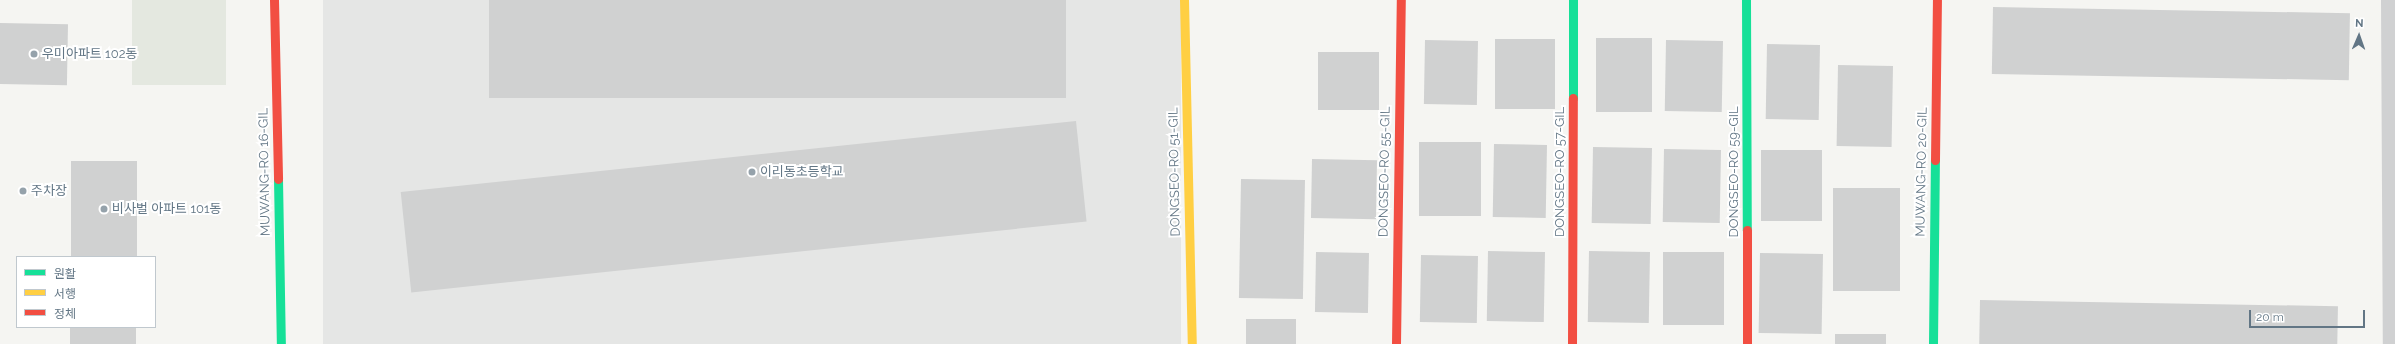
<!DOCTYPE html>
<meta charset="utf-8">
<style>
body{margin:0}
#map{position:relative;width:2395px;height:344px;overflow:hidden;background:#f5f5f2;font-family:Raleway,"Noto Sans KR",sans-serif}
div>[style]{position:absolute}
[style*='--x']{left:calc(var(--x)*1px);top:calc(var(--y)*1px);width:calc(var(--w)*1px);rotate:calc(var(--a)*1deg)}
.built>*{inset:0;background:#e5e6e5;transform-origin:0 0}
.green>*{inset:0;background:#e4e8e0;transform-origin:0 0}
.building>*{inset:0;background:#d0d1d1;transform-origin:0 0}
.lane>*{height:22px;margin:-11px;padding:0 11px;transform-origin:11px;border-radius:11px;background:#d0d1d2}
.fast>*{height:9px;margin:-4.5px;padding:0 4.5px;transform-origin:4.5px;border-radius:4.5px;background:#16e098}
.slow>*{height:9px;margin:-4.5px;padding:0 4.5px;transform-origin:4.5px;border-radius:4.5px;background:#ffcf43}
.jam>*{height:9px;margin:-4.5px;padding:0 4.5px;transform-origin:4.5px;border-radius:4.5px;background:#f24e42}
.dots>*{width:11px;height:11px;translate:-50% -50%;box-sizing:border-box;border:2px solid #fff;border-radius:50%}
span{translate:-50% -50%;white-space:nowrap;text-align:center;line-height:1.15;-webkit-text-stroke:4px #fff;paint-order:stroke}
.poi-label{font-size:13px;color:#627685}
.left{translate:0 -50%;text-align:left}
.street-label{font-size:13px;color:#627685}
.legend{position:absolute;left:16px;top:256px;width:140px;height:72px;box-sizing:border-box;background:#fff;border:1px solid #c0c8ce;margin:0;padding:5px 7px;list-style:none;font-size:12px;color:#627685}
.legend li{display:flex;align-items:center;gap:8px;height:20px}
.legend b{width:20px;border:1px solid #c0c8ce}
.north{position:absolute;left:2339px;top:16px;width:40px;height:40px;-webkit-text-stroke:3px #fff;paint-order:stroke;rotate:2deg;font-size:11px;font-weight:700;line-height:16px;text-align:center;color:#627685}
.north::after{content:'';display:block;margin:auto;width:14px;height:18px;background:#627685;clip-path:polygon(50% 0,100% 100%,50% 72%,0 100%)}
.scale{position:absolute;left:2249px;top:310px;width:116px;height:18px;box-sizing:border-box;border:2px solid #627685;border-top:0;padding-left:5px;font-size:12px;line-height:14px;white-space:nowrap;color:#627685;-webkit-text-stroke:3px #fff;paint-order:stroke}
</style>
<div id="map">
<div class="built">
<i style="left:323px;top:0;width:858px;height:344px"></i>
</div>
<div class="green">
<i style="left:132px;top:0;width:94px;height:85px"></i>
</div>
<div class="building">
<i style="left:489px;top:0;width:577px;height:98px"></i>
<i style="left:1993px;top:7px;width:357px;height:67px;rotate:1deg"></i>
<i style="left:0;top:23px;width:68px;height:61px;rotate:1deg"></i>
<i style="left:1596px;top:38px;width:56px;height:74px"></i>
<i style="left:1495px;top:39px;width:60px;height:70px"></i>
<i style="left:1425px;top:40px;width:53px;height:64px;rotate:1deg"></i>
<i style="left:1666px;top:40px;width:57px;height:71px;rotate:1deg"></i>
<i style="left:1767px;top:44px;width:53px;height:75px;rotate:1deg"></i>
<i style="left:1318px;top:52px;width:61px;height:58px"></i>
<i style="left:1838px;top:65px;width:55px;height:81px;rotate:1deg"></i>
<i style="left:1076px;top:121px;width:101px;height:679px;rotate:84deg"></i>
<i style="left:1419px;top:142px;width:62px;height:74px"></i>
<i style="left:1494px;top:144px;width:53px;height:73px;rotate:1deg"></i>
<i style="left:1593px;top:147px;width:59px;height:76px;rotate:1deg"></i>
<i style="left:1664px;top:149px;width:57px;height:73px;rotate:1deg"></i>
<i style="left:1761px;top:150px;width:61px;height:71px"></i>
<i style="left:1312px;top:159px;width:65px;height:59px;rotate:1deg"></i>
<i style="left:71px;top:161px;width:66px;height:96px"></i>
<i style="left:1241px;top:179px;width:64px;height:119px;rotate:1deg"></i>
<i style="left:1833px;top:188px;width:67px;height:103px"></i>
<i style="left:1488px;top:251px;width:57px;height:70px;rotate:1deg"></i>
<i style="left:1589px;top:251px;width:61px;height:71px;rotate:1deg"></i>
<i style="left:1316px;top:252px;width:53px;height:60px;rotate:1deg"></i>
<i style="left:1663px;top:252px;width:61px;height:73px"></i>
<i style="left:1760px;top:253px;width:63px;height:80px;rotate:1deg"></i>
<i style="left:1421px;top:255px;width:57px;height:67px;rotate:1deg"></i>
<i style="left:1980px;top:300px;width:358px;height:44px;rotate:1deg"></i>
<i style="left:1246px;top:319px;width:50px;height:25px"></i>
<i style="left:70px;top:327px;width:66px;height:17px"></i>
<i style="left:1835px;top:334px;width:51px;height:10px"></i>
</div>
<div class="lane">
<i style="--x:2392;--y:0;--w:344;--a:89.7"></i>
</div>
<div class="fast">
<i style="--x:1746;--y:0;--w:230;--a:89.8"></i>
<i style="--x:1573;--y:98;--w:98;--a:-90"></i>
<i style="--x:278;--y:179;--w:165;--a:89"></i>
<i style="--x:1933;--y:344;--w:184;--a:-89.4"></i>
</div>
<div class="slow">
<i style="--x:1184;--y:0;--w:344;--a:88.7"></i>
</div>
<div class="jam">
<i style="--x:274;--y:0;--w:179;--a:88.7"></i>
<i style="--x:1935;--y:160;--w:160;--a:-89.3"></i>
<i style="--x:1747;--y:230;--w:114;--a:90"></i>
<i style="--x:1396;--y:344;--w:344;--a:-89.2"></i>
<i style="--x:1572;--y:344;--w:246;--a:-89.8"></i>
</div>
<div class="dots">
<i style="left:34px;top:54px;background:#95a2ab"></i>
<i style="left:752px;top:172px;background:#95a2ab"></i>
<i style="left:23px;top:191px;background:#95a2ab"></i>
<i style="left:104px;top:209px;background:#95a2ab"></i>
</div>
<div class="poi-label">
<span class="left" style="left:42px;top:54px">우미아파트 102동</span>
<span class="left" style="left:760px;top:172px">이리동초등학교</span>
<span class="left" style="left:31px;top:191px">주차장</span>
<span class="left" style="left:112px;top:209px">비사벌 아파트 101동</span>
</div>
<div class="street-label">
<span style="left:265px;top:172px;rotate:-91deg">MUWANG-RO 16-GIL</span>
<span style="left:1175px;top:172px;rotate:-91deg">DONGSEO-RO 51-GIL</span>
<span style="left:1385px;top:172px;rotate:-89deg">DONGSEO-RO 55-GIL</span>
<span style="left:1560px;top:172px;rotate:-90deg">DONGSEO-RO 57-GIL</span>
<span style="left:1734px;top:172px;rotate:-90deg">DONGSEO-RO 59-GIL</span>
<span style="left:1922px;top:172px;rotate:-89deg">MUWANG-RO 20-GIL</span>
</div>
<ul class="legend">
<li><b style="height:5px;background:#16e098"></b>원활</li>
<li><b style="height:5px;background:#ffcf43"></b>서행</li>
<li><b style="height:5px;background:#f24e42"></b>정체</li>
</ul>
<div class="north">N</div>
<div class="scale">20 m</div>
</div>
